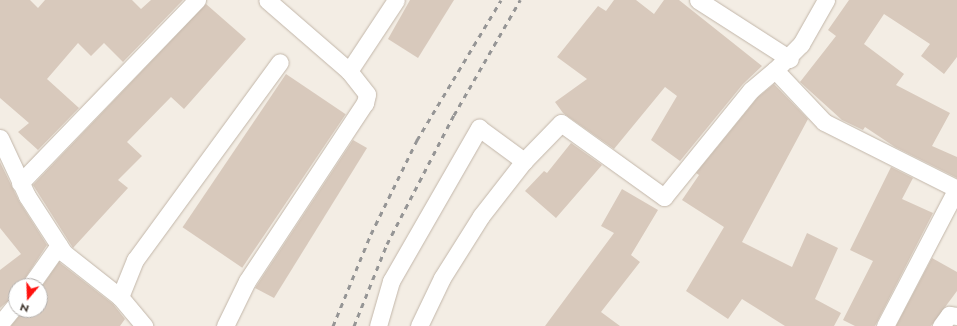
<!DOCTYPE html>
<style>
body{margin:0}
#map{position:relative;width:957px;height:326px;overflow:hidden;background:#f3ede4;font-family:Jost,sans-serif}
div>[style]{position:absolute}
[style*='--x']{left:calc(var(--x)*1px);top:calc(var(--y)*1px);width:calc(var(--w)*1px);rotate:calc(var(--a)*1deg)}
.building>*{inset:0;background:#d8c9bc;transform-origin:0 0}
.roads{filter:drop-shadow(0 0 1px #c2b6a9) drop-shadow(0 0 1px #c2b6a9)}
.minor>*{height:17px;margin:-8.5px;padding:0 8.5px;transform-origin:8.5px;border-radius:8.5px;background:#fff}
.rail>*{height:3px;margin-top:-1.5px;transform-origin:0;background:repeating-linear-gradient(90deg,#959595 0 5px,transparent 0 10px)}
span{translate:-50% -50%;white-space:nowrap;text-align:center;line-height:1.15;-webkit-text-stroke:4px #fff;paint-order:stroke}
.north{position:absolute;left:8px;top:278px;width:40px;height:40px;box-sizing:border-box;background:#fff;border:1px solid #b5b1ae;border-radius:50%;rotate:199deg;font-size:11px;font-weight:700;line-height:16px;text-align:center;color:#463c34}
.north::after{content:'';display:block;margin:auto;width:14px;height:18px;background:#ff120f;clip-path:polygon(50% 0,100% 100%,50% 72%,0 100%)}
</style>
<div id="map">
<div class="building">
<i style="clip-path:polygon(0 0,30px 0,38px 8px,45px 0,132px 0,141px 9px,151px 0,183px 0,123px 62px,104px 43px,91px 56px,78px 43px,47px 79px,79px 108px,38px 150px,18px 132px,29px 123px,0 98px)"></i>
<i style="clip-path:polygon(410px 0,454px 0,418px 58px,388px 39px)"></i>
<i style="clip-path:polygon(614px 0,636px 0,654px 14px,664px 0,679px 0,762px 66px,743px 84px,680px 161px,651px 140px,677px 96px,665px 87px,614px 149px,563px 113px,555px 102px,587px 79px,557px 57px,598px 6px,606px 11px)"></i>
<i style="clip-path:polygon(849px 0,957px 0,957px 57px,944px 74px,921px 56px,930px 44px,884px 14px,864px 44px,904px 74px,896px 85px,950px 113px,932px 146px,957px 157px,957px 178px,895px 147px,865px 127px,863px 130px,842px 120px,800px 82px,836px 36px,828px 30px)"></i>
<i style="clip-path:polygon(206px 4px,246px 39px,184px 109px,171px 97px,127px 142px,142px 156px,118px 180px,128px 188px,73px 248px,33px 185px)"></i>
<i style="left:286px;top:74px;width:72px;height:185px;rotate:34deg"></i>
<i style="clip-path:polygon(774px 84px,808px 119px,742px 242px,792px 267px,807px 233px,838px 248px,815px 299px,841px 313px,834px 326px,785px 326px,742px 299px,728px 319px,686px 291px,724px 227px,682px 200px,699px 175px,696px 173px,758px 97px)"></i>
<i style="clip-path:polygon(353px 140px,367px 148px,274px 298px,255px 288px)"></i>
<i style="clip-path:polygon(571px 143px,602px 165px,556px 218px,525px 191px,544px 171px,547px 173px)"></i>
<i style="clip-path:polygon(0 162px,19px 201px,47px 245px,20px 286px,16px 286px,16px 294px,0 308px,0 270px,21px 254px,0 228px)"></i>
<i style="clip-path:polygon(891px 167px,913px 178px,902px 199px,933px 213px,875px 326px,855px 326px,843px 320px,873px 261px,850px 250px)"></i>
<i style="clip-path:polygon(622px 189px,658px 210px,631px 255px,640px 262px,601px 312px,620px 326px,545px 326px,614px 233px,601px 226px)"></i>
<i style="clip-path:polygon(932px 258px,957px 272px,957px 291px,931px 326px,896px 326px)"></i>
<i style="clip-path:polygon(59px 262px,113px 304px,125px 319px,120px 326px,11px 326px,24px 310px,40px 310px,40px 289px)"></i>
</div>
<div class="roads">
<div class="minor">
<i style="--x:698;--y:0;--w:109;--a:32.7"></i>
<i style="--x:826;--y:0;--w:51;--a:119.6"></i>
<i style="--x:801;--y:44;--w:37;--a:135"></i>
<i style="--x:775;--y:70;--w:71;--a:46.7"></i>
<i style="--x:824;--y:122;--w:149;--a:26.7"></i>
<i style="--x:349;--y:71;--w:85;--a:-56.5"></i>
<i style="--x:0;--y:138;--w:64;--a:65"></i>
<i style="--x:27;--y:196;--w:68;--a:57"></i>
<i style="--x:64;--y:253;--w:71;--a:38.2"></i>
<i style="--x:120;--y:297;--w:38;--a:50"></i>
<i style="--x:20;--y:183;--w:255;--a:-46"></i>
<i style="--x:30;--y:286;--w:50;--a:-54.7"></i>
<i style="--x:120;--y:297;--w:40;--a:-68"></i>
<i style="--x:135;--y:260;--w:245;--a:-53.8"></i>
<i style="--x:0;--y:324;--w:26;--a:-51"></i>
<i style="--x:225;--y:326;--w:50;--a:-63.9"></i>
<i style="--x:247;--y:281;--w:214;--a:-56.5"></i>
<i style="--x:365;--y:103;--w:9;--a:-77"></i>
<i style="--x:367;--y:94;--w:29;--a:-128"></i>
<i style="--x:349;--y:71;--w:108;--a:-139.1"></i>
<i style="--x:378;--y:326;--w:47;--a:-73.9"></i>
<i style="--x:391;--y:281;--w:177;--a:-60.1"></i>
<i style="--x:479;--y:128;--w:56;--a:36.3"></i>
<i style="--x:419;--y:326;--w:53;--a:-64.4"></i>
<i style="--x:442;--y:278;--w:73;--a:-57.8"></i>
<i style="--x:481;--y:216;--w:70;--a:-52"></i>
<i style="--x:524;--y:161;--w:53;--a:-45.8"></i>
<i style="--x:561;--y:123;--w:127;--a:35.7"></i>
<i style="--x:664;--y:197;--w:138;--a:-50.9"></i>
<i style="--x:751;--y:90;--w:31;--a:-40"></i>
<i style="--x:885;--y:326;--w:156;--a:-62.4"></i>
<i style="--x:941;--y:326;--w:14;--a:-54"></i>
<i style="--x:949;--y:315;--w:8;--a:7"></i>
</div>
</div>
<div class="rail">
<i style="--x:333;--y:326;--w:100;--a:-67.6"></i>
<i style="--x:371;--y:234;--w:105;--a:-63.9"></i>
<i style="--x:417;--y:140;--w:163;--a:-59"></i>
<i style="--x:354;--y:326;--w:88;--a:-68.1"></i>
<i style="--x:387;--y:244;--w:145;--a:-62.6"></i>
<i style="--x:454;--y:115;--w:133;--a:-60.1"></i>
</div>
<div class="north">N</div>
</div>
